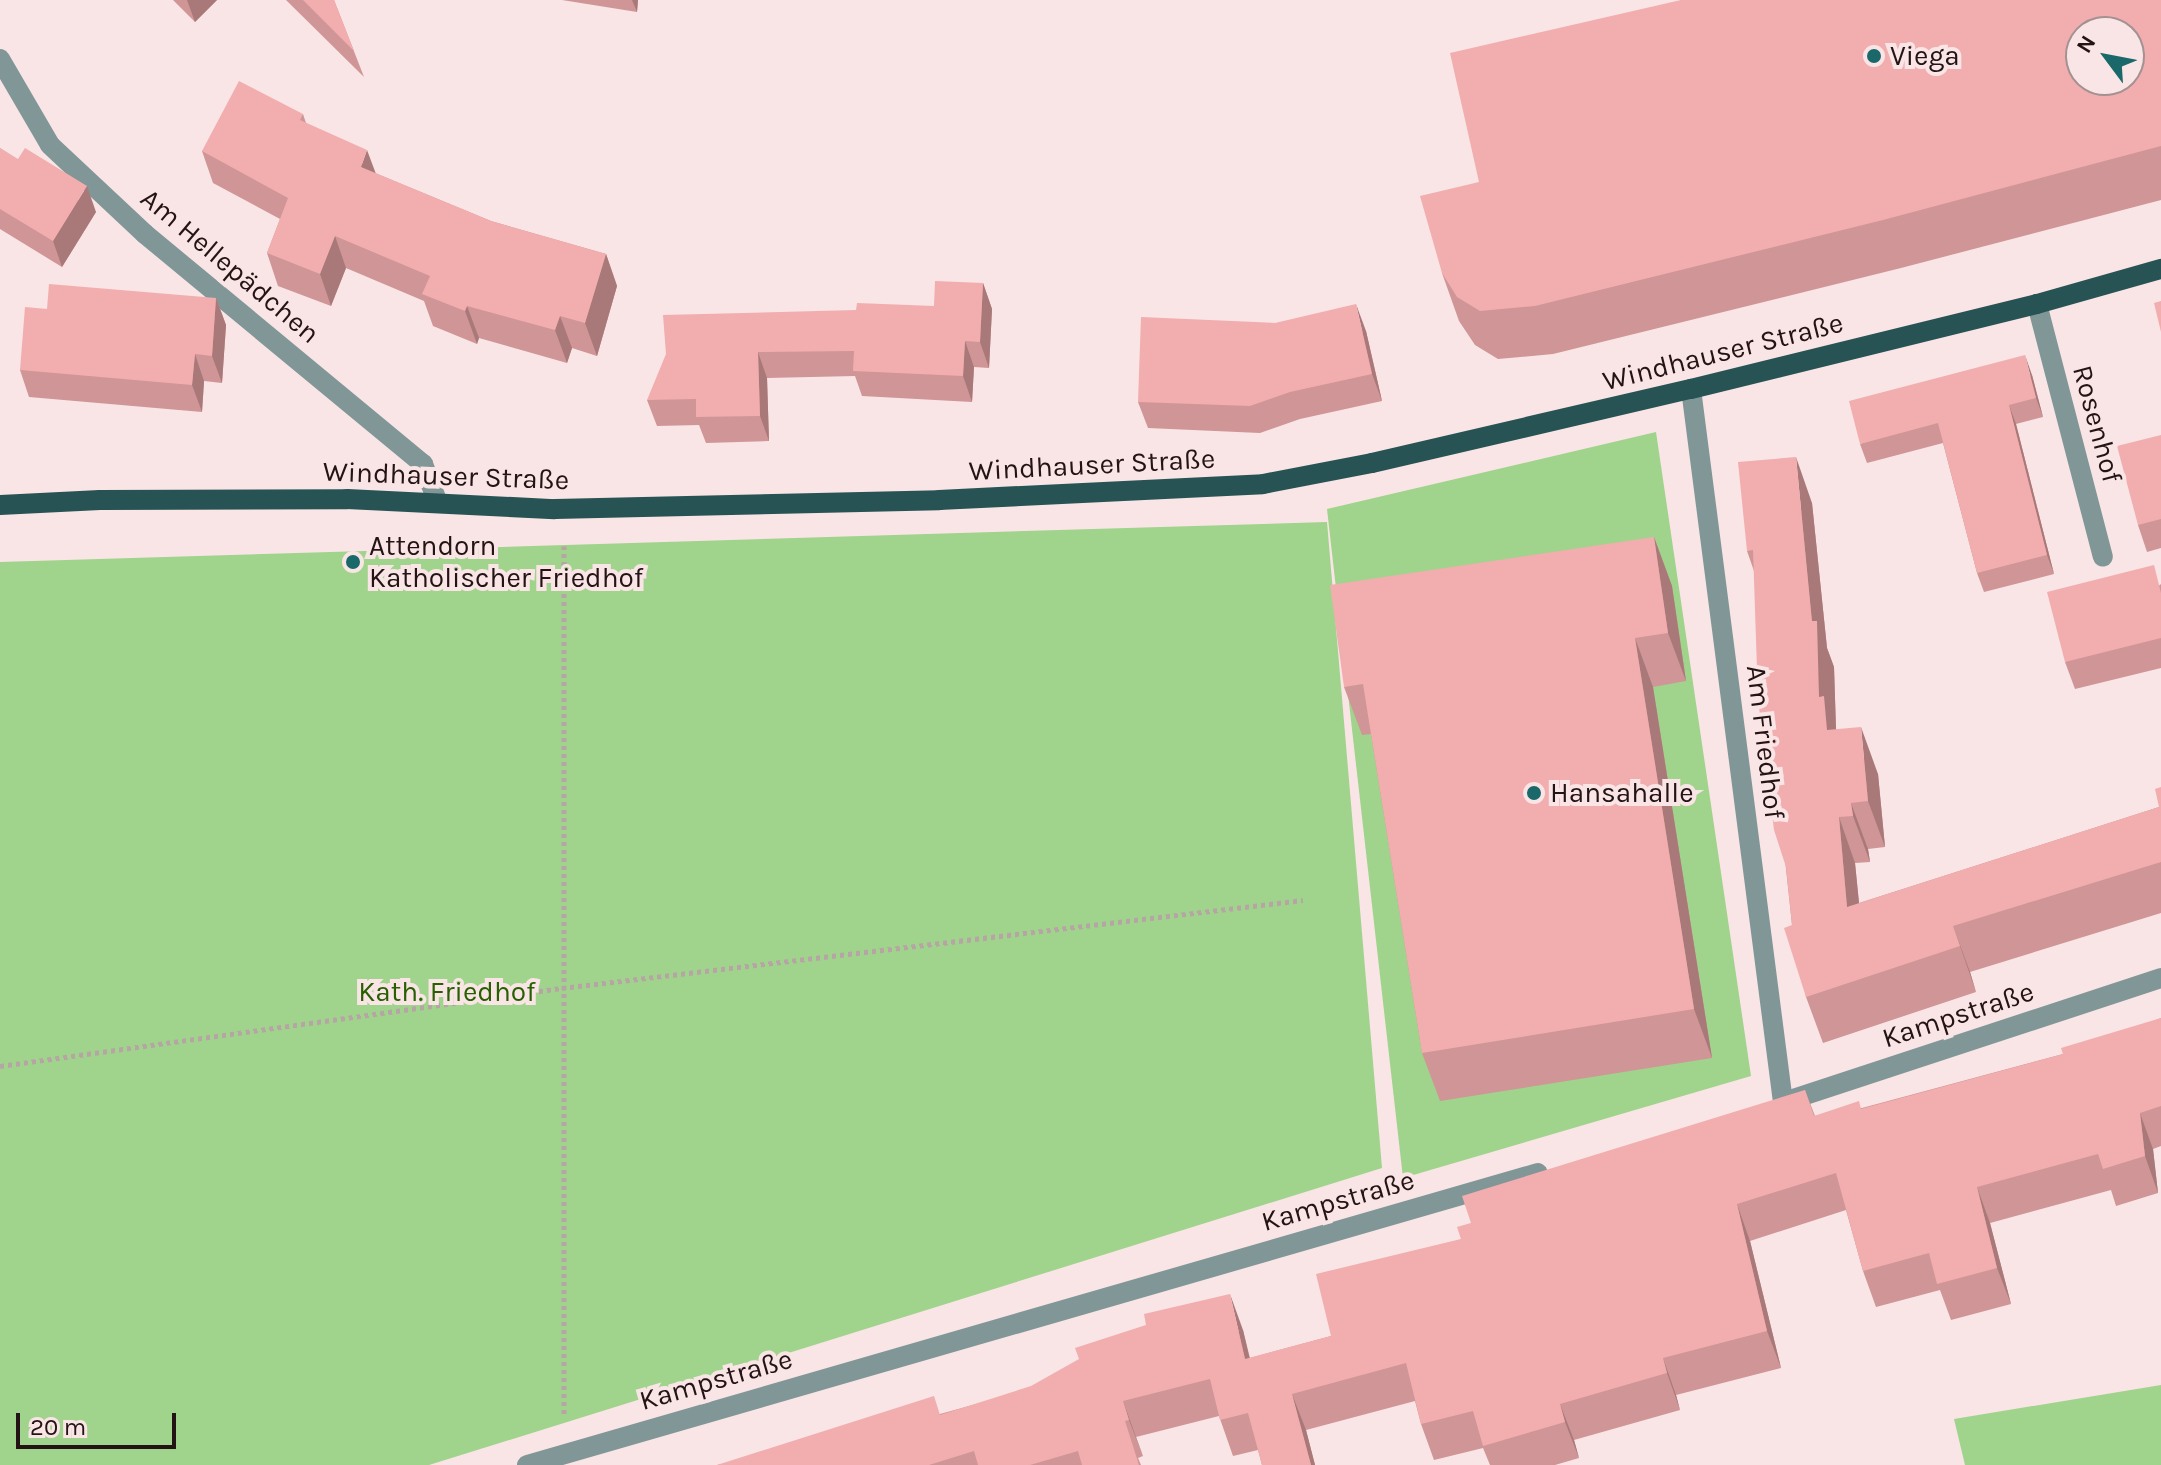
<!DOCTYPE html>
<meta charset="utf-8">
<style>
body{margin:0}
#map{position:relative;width:2161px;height:1465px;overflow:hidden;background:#f9e5e5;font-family:Karla,sans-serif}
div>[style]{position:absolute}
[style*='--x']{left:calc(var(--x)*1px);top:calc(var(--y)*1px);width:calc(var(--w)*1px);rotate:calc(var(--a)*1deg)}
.green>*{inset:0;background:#a0d38b}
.path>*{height:5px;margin-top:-2.5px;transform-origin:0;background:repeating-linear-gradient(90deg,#b7a4a4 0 4px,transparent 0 8px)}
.minor>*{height:20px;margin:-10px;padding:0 10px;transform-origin:10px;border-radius:10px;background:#819797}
.major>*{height:20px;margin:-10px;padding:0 10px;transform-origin:10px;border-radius:10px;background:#285354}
.wall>*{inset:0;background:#d09596}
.shaded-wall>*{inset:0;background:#a9797a}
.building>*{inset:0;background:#f2adaf}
.dots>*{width:22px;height:22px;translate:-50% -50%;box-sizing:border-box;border:4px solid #f9e5e5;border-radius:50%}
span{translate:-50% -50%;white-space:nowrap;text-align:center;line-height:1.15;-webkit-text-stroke:8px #f9e5e5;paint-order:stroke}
.poi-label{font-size:28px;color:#241314}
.left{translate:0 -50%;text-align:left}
.street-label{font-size:28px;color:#241314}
.park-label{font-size:28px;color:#276000}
.north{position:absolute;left:2065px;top:16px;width:80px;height:80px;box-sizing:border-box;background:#f9e5e5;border:2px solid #a49191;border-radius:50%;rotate:302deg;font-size:22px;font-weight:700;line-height:32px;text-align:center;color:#241314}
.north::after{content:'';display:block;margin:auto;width:28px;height:36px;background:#1a6869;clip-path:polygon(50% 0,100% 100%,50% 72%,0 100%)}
.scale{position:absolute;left:16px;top:1413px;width:160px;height:36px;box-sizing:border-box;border:4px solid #241314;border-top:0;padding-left:10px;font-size:24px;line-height:28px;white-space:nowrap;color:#241314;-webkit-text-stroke:6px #f9e5e5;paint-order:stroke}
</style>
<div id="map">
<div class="green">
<i style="clip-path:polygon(1656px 432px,1751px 1076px,1403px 1178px,1327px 509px)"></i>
<i style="clip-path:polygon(1327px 522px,1382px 1168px,429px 1465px,0 1465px,0 562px)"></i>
<i style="clip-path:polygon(2161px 1385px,2161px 1465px,1965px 1465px,1954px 1419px)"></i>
</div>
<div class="path">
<i style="--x:564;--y:546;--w:870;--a:90"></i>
<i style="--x:0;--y:1066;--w:567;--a:-7.9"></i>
<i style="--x:562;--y:988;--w:746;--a:-6.77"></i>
</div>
<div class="minor">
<i style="--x:0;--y:59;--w:99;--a:59.8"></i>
<i style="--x:50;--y:145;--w:130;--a:43.1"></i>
<i style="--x:145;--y:234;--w:361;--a:39.6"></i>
<i style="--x:423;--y:464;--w:40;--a:69"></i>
<i style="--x:2037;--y:304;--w:261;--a:75.4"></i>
<i style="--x:1691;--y:389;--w:719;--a:82.65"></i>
<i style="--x:1784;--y:1102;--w:397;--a:-18.2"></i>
<i style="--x:527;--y:1465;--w:1052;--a:-16.11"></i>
</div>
<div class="major">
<i style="--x:0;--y:505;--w:100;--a:-2.9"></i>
<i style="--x:100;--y:500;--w:247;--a:-0.2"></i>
<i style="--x:347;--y:499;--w:208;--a:2.8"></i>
<i style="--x:555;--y:509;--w:384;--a:-1.3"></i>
<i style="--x:939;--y:500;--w:324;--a:-2.8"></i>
<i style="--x:1263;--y:484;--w:111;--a:-10.9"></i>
<i style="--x:1372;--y:463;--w:327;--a:-13.1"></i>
<i style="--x:1691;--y:389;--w:356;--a:-13.8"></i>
<i style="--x:2037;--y:304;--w:129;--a:-15.8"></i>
</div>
<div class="wall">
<i style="clip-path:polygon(173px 0,217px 0,195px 22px)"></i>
<i style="clip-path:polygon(286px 0,334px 0,364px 77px)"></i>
<i style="clip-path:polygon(562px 0,638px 0,637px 12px)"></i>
<i style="clip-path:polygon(2161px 0,2161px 200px,1901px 268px,1553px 354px,1498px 359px,1475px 345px,1459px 321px,1442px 273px,1479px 182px)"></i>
<i style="clip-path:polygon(303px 114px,306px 123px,375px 173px,491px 221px,606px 254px,617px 286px,597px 356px,572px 348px,567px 363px,479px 338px,477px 344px,433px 326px,424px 301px,346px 268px,331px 306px,278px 286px,267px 253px,280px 219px,213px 183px,202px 151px)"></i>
<i style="clip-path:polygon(0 148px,96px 212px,62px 267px,0 229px)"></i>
<i style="clip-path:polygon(983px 283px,992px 309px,989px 368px,974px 367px,972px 402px,862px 396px,855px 376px,767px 378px,769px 441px,706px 443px,699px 425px,657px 426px,647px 400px,856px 310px,934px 306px)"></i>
<i style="clip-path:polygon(216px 298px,226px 325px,222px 383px,204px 381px,202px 412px,29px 397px,20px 370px,47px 309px)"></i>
<i style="clip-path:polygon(1366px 331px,1382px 401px,1300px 419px,1260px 433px,1148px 428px,1138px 402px)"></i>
<i style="clip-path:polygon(2032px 375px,2043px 417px,2016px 424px,2054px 574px,1984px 592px,1977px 573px,1943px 443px,1867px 463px,1860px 444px)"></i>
<i style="clip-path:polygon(2161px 435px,2161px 548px,2147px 552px,2138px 525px)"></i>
<i style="clip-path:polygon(1812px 503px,1827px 648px,1834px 667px,1836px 729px,1878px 774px,1885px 847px,1868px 849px,1870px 862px,1855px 863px,1859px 903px,2159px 807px,2161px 787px,2161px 913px,1970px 972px,1976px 992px,1823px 1043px,1806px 997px,1792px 925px,1754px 571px,1747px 551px)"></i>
<i style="clip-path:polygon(1654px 537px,1672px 586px,1686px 681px,1653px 687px,1712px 1058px,1440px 1101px,1422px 1053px,1371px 734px,1362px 735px,1344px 687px)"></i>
<i style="clip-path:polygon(2161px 584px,2161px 668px,2075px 689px,2065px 662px)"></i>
<i style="clip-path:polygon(2161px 1018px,2161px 1146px,2153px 1149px,2158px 1193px,2116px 1206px,2111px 1190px,1990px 1223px,2011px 1304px,1951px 1320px,1940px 1290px,1876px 1307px,1863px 1271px,1846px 1210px,1750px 1241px,1781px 1368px,1676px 1395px,1680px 1410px,1574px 1440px,1579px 1458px,1555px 1465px,1490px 1465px,1483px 1448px,1434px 1460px,1421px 1424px,1415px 1401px,1306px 1430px,1315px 1465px,1262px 1465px,1258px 1450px,1233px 1456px,1219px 1416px,1136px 1437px,1143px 1456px,1138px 1458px,1141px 1465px,717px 1465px,940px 1414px,1243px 1330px,1250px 1358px,1331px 1336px,1461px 1239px,1471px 1223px,1805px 1090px,1815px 1116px,1862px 1108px,2063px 1054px)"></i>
</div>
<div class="shaded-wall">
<i style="clip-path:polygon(187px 0,217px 0,195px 22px)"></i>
<i style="clip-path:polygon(632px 0,638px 0,637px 12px)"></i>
<i style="clip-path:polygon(367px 150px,379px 182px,361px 167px)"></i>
<i style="clip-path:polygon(87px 186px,96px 212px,62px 267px,53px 241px)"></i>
<i style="clip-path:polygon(335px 236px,346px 268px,331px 306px,320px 274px)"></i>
<i style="clip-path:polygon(606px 254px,617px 286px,597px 356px,585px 323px)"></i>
<i style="clip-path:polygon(983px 283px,992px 309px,989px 368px,980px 342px)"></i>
<i style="clip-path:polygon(216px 298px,226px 325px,222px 383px,212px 356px)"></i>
<i style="clip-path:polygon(1356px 304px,1366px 331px,1382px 401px,1372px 374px)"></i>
<i style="clip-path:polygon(467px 306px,479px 338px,477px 344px,465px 311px)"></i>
<i style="clip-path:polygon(560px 316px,572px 348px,567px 363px,555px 330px)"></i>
<i style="clip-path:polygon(965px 341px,974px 367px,972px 402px,963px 376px)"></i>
<i style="clip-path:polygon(758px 352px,767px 378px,769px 441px,760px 416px)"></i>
<i style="clip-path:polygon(195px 354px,204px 381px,202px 412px,192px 385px)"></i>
<i style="clip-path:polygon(2025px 355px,2032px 375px,2043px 417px,2036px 398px)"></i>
<i style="clip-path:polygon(2009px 405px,2016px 424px,2054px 574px,2047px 555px)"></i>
<i style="clip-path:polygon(1796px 457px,1812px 503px,1827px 648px,1834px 667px,1836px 729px,1841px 742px,1827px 730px,1819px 697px)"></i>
<i style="clip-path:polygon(1654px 537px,1672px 586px,1686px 681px,1668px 633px)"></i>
<i style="clip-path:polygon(1635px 638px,1653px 687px,1712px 1058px,1694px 1009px)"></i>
<i style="clip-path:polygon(1861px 727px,1878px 774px,1885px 847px,1868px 801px)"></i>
<i style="clip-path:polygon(1851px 803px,1868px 849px,1870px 862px,1853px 816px)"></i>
<i style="clip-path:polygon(1839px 817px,1855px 863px,1864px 953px,1847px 907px)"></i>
<i style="clip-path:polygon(1953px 926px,1970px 972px,1976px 992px,1960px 946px)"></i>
<i style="clip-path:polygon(2140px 1113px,2153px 1149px,2158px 1193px,2145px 1156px)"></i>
<i style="clip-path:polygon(1977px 1187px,1990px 1223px,2011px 1304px,1997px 1268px)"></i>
<i style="clip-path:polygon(1737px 1204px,1750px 1241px,1781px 1368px,1767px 1331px)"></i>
<i style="clip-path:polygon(1230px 1294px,1243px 1330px,1258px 1395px,1245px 1359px)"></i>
<i style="clip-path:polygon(1663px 1358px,1676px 1395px,1680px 1410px,1667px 1373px)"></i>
<i style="clip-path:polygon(1292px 1394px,1306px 1430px,1315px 1465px,1311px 1465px)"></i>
<i style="clip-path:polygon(1123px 1401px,1136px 1437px,1143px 1456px,1129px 1420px)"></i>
<i style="clip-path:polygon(1560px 1404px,1574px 1440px,1579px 1458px,1565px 1422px)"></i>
</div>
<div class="building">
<i style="clip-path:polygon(303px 0,334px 0,354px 51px)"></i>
<i style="clip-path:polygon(evenodd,1681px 0,2161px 0,2161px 146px,1883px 220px,1535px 306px,1480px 311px,1457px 297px,1442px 273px,1420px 196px,1479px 182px,1450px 53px,1681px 0,2081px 32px,2129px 32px,2129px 80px,2081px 80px,2081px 32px)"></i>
<i style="clip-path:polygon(239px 81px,303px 114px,300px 120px,367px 150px,361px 167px,491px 221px,606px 254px,585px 323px,560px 316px,555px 330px,467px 306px,465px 311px,422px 294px,430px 276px,335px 236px,320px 274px,267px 253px,288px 198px,202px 151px)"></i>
<i style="clip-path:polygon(0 148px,18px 159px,25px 148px,87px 186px,53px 241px,0 209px)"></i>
<i style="clip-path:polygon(935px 281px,983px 283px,980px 342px,965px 341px,963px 376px,853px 371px,854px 351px,758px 352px,760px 416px,696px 417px,696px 399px,647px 400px,666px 354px,663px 315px,856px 310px,857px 303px,934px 306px)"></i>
<i style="clip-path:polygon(49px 284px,216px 298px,212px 356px,195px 354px,192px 385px,20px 370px,25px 307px,47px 309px)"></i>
<i style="clip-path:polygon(2161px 301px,2161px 332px,2154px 303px)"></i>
<i style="clip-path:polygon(1356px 304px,1372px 374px,1290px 392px,1250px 406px,1138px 402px,1141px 317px,1275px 323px)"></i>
<i style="clip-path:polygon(2025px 355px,2036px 398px,2009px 405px,2047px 555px,1977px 573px,1938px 423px,1860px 444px,1849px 401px)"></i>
<i style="clip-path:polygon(2161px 435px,2161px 519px,2138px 525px,2117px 446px)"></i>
<i style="clip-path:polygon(1796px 457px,1812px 621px,1817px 621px,1819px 697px,1824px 696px,1827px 730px,1861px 727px,1868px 801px,1851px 803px,1853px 816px,1839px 817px,1847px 907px,2159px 807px,2155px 789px,2161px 787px,2161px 862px,1953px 926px,1960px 946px,1806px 997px,1784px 928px,1792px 925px,1786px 867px,1774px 830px,1758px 699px,1753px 550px,1747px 551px,1738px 462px)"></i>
<i style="clip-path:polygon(1654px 537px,1668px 633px,1635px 638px,1694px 1009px,1422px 1053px,1363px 684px,1344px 687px,1330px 585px)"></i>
<i style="clip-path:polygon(2154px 565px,2161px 593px,2161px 638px,2065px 662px,2047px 592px)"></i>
<i style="clip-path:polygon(2161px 1018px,2161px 1106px,2140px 1113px,2145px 1156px,2103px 1169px,2098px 1154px,1977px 1187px,1997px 1268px,1937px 1284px,1929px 1253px,1863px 1271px,1836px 1173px,1737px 1204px,1767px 1331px,1663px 1358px,1667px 1373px,1560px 1404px,1565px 1422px,1483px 1446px,1473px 1411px,1421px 1424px,1406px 1363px,1292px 1394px,1311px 1465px,1262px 1465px,1248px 1413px,1220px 1420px,1210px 1379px,1123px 1401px,1129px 1420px,1125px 1421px,1139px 1465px,1082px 1465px,1078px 1451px,1030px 1465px,978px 1465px,974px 1451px,929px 1465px,717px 1465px,934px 1396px,940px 1415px,1031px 1386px,1079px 1359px,1075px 1348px,1146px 1325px,1144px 1314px,1230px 1294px,1245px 1359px,1331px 1336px,1316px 1274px,1461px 1239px,1457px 1227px,1471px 1223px,1462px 1196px,1805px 1090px,1814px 1116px,1859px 1101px,1861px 1109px,2063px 1054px,2061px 1048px)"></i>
</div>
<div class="dots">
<i style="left:1874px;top:56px;background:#1a6869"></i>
<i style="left:353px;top:562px;background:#1a6869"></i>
<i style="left:1534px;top:793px;background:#1a6869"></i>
</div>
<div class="poi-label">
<span class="left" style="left:1890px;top:56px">Viega</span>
<span class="left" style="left:369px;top:562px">Attendorn<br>Katholischer Friedhof</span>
<span class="left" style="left:1550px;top:793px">Hansahalle</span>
</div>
<div class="street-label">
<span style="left:230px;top:266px;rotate:40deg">Am Hellepädchen</span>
<span style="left:1723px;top:352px;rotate:-14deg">Windhauser Straße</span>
<span style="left:2097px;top:424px;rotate:75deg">Rosenhof</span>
<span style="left:1092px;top:465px;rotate:-3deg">Windhauser Straße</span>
<span style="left:446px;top:476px;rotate:2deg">Windhauser Straße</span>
<span style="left:1765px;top:742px;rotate:83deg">Am Friedhof</span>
<span style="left:1958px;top:1015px;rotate:-18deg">Kampstraße</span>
<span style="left:1338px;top:1201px;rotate:-16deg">Kampstraße</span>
<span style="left:716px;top:1380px;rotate:-16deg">Kampstraße</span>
</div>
<div class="park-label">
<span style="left:447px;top:992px">Kath. Friedhof</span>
</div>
<div class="north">N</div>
<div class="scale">20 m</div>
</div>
